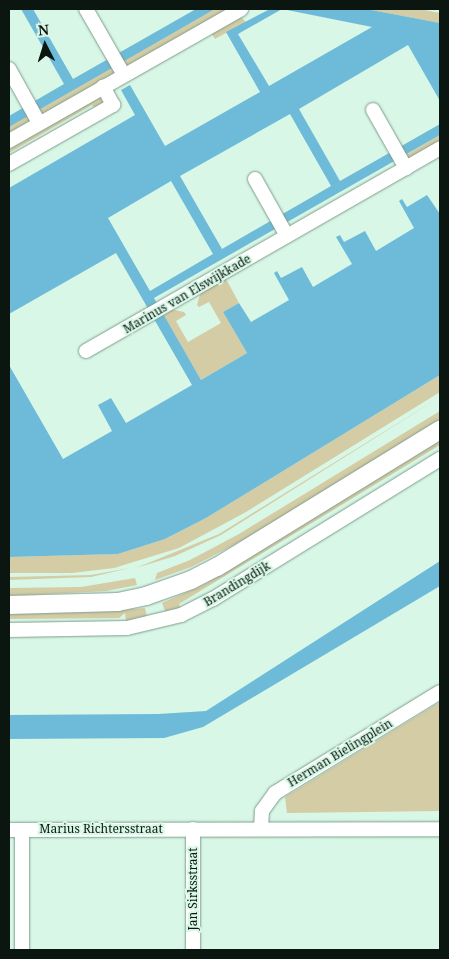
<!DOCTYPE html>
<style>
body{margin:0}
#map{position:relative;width:449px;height:959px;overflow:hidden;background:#d8f7e6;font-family:"Noto Serif",serif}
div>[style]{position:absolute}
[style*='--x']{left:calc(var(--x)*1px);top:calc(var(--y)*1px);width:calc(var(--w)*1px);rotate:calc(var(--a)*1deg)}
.green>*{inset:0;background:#d3cca5}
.water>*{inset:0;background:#6ebbd9}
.roads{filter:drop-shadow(0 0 1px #7f9c8d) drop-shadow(0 0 1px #7f9c8d)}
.minor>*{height:14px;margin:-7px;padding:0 7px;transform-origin:7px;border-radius:7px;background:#fff}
.tertiary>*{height:18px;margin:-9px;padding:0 9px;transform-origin:9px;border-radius:9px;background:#fff}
span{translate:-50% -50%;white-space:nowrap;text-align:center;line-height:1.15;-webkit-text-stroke:4px #d8f7e6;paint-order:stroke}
.street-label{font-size:12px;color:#0c1611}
.frame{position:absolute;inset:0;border:10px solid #0c1611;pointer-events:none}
.north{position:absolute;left:20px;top:20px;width:50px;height:50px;-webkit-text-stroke:4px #d8f7e6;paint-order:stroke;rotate:355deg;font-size:14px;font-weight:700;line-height:20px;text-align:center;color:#0c1611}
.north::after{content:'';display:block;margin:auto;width:18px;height:22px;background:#0c1611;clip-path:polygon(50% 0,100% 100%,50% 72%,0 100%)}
</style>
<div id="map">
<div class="green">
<i style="clip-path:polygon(215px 9px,229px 9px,127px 68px,121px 62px)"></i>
<i style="clip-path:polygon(366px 9px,419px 9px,440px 13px,440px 23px)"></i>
<i style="clip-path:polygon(238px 14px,246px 22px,215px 39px,211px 33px)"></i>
<i style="clip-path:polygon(114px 66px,116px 74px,42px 116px,37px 111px)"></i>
<i style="clip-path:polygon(97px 95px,104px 98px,104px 103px,95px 109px,92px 105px,9px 153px,9px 145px)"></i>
<i style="clip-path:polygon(29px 115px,31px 122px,9px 135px,9px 127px)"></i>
<i style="clip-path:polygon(440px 135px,440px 143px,409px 161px,404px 156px)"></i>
<i style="clip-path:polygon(225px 277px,239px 303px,223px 312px,247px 353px,201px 380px,162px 313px,170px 309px,184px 312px,186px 315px,176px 321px,188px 342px,221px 323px,209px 302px,199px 307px,197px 305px,201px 291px)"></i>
<i style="clip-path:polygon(440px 375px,440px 392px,246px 512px,179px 548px,114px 568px,72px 573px,9px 573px,9px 557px,118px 554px,165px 539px,206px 518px)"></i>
<i style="clip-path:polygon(440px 397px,221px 535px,175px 556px,136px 568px,219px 534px)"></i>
<i style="clip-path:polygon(440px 411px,440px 419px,242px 541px,191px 567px,155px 580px,157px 573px,190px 560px,239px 534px)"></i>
<i style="clip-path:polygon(440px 439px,440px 445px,179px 604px,180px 608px,166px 613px,162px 603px,205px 584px)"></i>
<i style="clip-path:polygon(130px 568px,91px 577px,9px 580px,9px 577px,91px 575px)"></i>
<i style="clip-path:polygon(135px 578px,137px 585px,106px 591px,9px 596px,9px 588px,81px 587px)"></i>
<i style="clip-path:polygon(145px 608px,147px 617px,126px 621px,125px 613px,119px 618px,9px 619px,9px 613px,95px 612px)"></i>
<i style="clip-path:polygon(440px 702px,440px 811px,287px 813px,285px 797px)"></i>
</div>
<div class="water">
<i style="clip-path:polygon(21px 9px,33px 9px,73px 79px,196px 9px,215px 9px,9px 127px,9px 116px,64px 84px)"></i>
<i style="clip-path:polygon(evenodd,270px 9px,366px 9px,440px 23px,440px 101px,408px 45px,299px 109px,340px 181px,440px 124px,440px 135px,154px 298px,201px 380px,247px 353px,223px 312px,239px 303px,251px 322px,289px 300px,274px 273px,277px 271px,281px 278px,302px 267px,313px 287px,352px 264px,336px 237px,340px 235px,344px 242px,365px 231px,376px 251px,414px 228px,399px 201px,402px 199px,407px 207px,427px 195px,440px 214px,440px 375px,206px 518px,165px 539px,118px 554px,9px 557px,9px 365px,63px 459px,112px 431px,98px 405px,111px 398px,126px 423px,192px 385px,116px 253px,9px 314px,9px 188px,135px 115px,121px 90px,130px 85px,165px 146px,260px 92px,226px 32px,270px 9px,282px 9px,372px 27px,269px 86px,238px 34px,282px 9px,270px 9px,290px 114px,331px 186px,222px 249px,180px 176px,290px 114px,270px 9px,171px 181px,213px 254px,150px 291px,108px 218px,171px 181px)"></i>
<i style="clip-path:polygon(440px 561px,440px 586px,203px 727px,164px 738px,9px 739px,9px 715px,158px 714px,206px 711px)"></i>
</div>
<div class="roads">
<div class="minor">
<i style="--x:86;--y:9;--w:76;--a:60.1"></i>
<i style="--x:9;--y:69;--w:62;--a:60.9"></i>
<i style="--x:373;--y:110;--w:67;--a:60.4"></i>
<i style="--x:9;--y:141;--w:267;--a:-29.6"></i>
<i style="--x:9;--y:164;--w:120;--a:-29.6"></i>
<i style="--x:113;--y:105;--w:21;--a:-118"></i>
<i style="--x:255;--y:179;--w:65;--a:60.7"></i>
<i style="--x:86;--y:351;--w:408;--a:-29.8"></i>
<i style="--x:9;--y:630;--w:118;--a:-1"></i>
<i style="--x:127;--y:628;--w:56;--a:-13.5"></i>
<i style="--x:181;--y:615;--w:36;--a:-27"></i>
<i style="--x:213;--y:599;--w:267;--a:-31.7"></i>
<i style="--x:193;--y:829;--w:121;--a:90"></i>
<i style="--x:261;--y:829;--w:18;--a:-87"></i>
<i style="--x:262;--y:811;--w:22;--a:-54"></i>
<i style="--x:275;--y:793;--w:193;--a:-31.5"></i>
<i style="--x:9;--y:830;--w:431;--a:-0.1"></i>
<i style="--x:22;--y:950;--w:120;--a:-90"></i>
</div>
<div class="tertiary">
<i style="--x:9;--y:605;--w:109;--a:-1.6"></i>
<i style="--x:118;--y:602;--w:29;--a:-12"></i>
<i style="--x:146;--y:596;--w:48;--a:-19.6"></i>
<i style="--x:191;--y:580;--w:29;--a:-27"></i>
<i style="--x:217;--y:567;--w:262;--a:-31.6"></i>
</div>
</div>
<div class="street-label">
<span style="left:187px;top:294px;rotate:-30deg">Marinus van Elswijkkade</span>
<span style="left:237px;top:584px;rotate:-31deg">Brandingdijk</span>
<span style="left:340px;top:753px;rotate:-31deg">Herman Bielingplein</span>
<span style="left:101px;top:829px">Marius Richtersstraat</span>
<span style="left:193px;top:889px;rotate:-90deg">Jan Sirksstraat</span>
</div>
<div class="frame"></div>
<div class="north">N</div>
</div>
